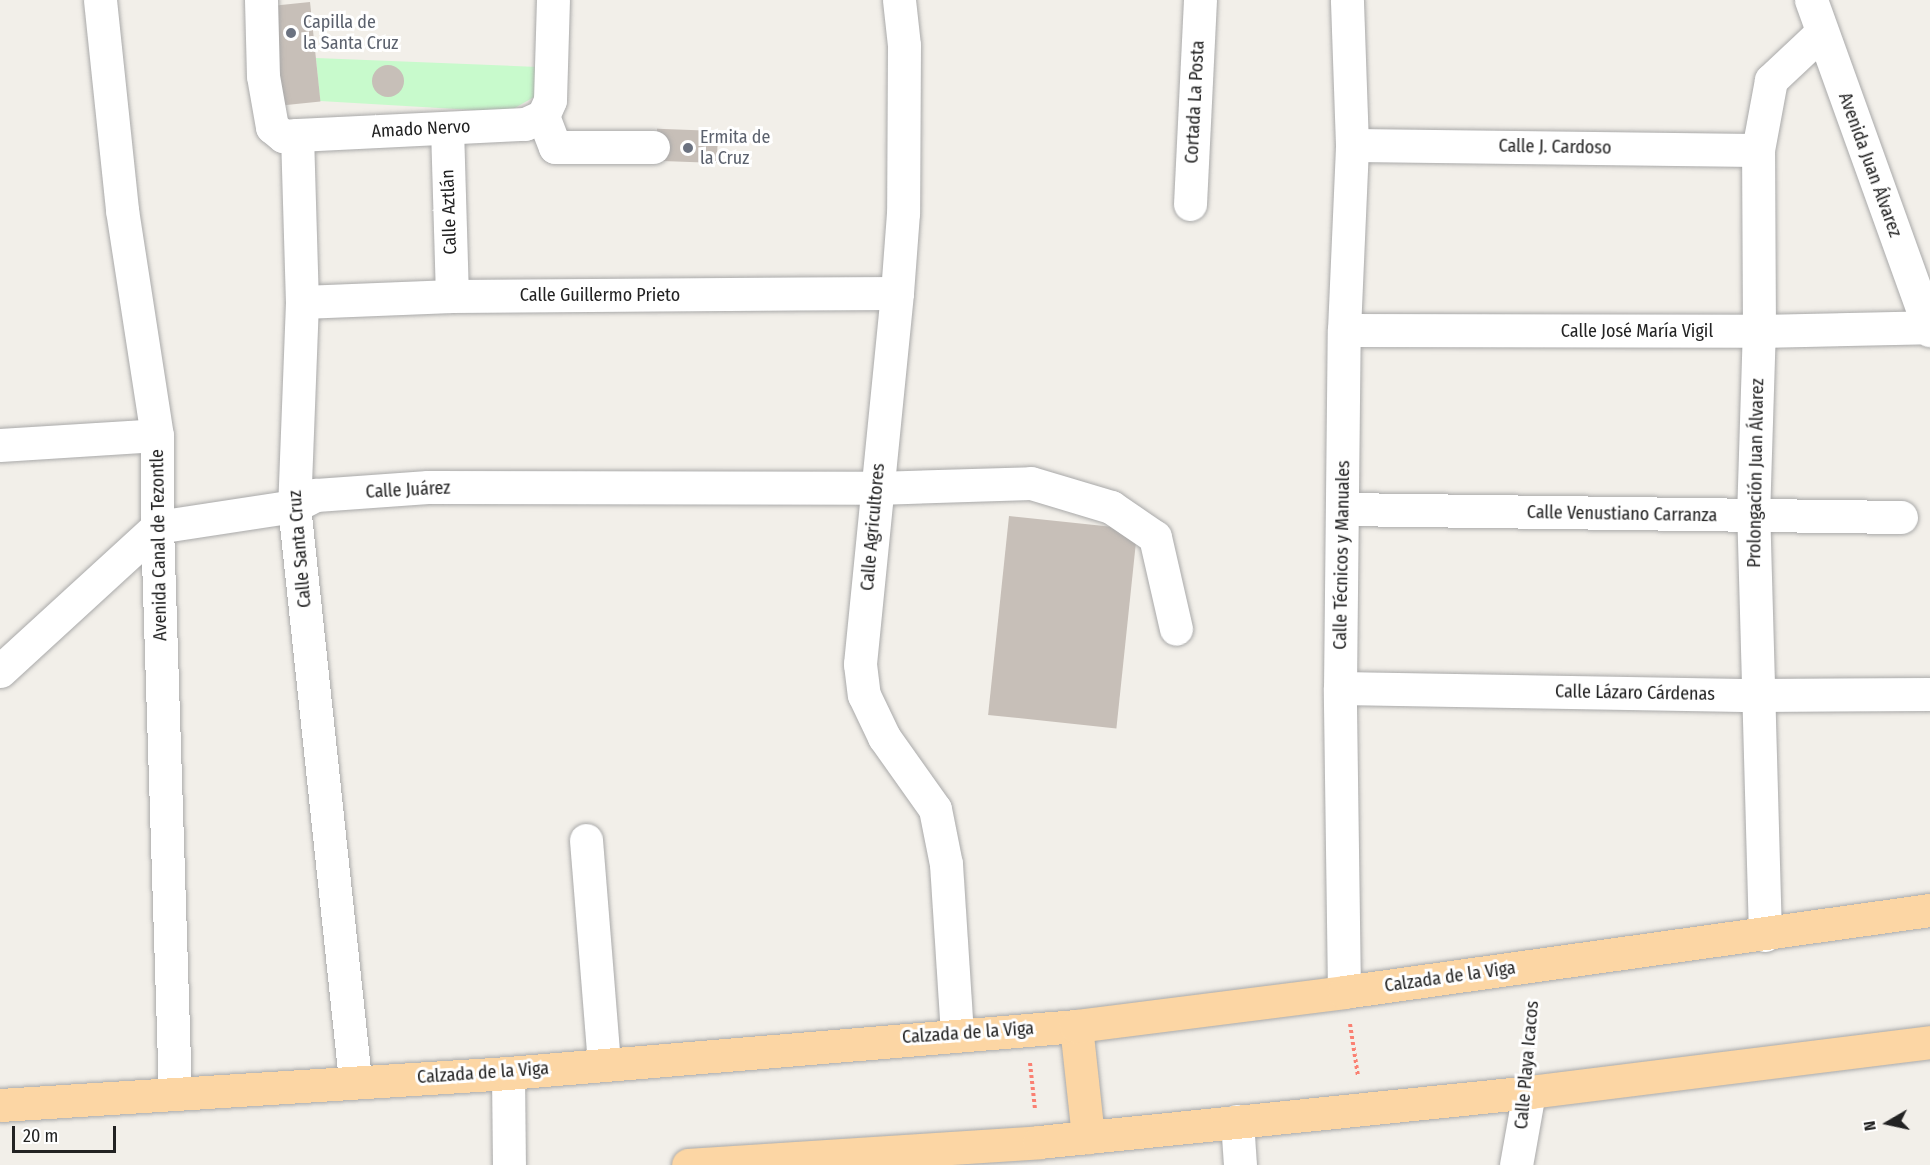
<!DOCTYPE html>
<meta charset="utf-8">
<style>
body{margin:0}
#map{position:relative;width:1930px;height:1165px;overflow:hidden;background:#f2efe9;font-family:"Fira Sans Condensed",sans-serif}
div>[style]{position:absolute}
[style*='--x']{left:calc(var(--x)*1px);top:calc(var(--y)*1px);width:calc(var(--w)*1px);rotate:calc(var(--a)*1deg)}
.park>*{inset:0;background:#c8facc}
.building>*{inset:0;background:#c7bfb8;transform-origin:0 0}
.round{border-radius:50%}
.path>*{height:4px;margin-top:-2px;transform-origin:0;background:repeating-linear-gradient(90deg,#fa8072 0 3px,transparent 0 6px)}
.roads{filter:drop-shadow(0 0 2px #a9a9a9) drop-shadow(0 0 2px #a9a9a9)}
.minor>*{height:33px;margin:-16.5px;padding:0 16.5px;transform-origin:16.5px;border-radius:16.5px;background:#fff}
.major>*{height:33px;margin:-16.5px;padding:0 16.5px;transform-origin:16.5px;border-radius:16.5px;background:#fcd6a4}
.dots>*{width:16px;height:16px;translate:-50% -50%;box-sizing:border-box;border:3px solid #fff;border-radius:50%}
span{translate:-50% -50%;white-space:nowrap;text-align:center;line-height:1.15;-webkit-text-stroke:6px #fff;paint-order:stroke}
.worship-label{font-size:18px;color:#5b616d}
.left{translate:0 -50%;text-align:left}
.street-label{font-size:18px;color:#222}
.north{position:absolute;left:1858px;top:1093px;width:60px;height:60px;-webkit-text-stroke:4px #fff;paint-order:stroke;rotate:261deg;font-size:16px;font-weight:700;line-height:24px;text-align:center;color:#222}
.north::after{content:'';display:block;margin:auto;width:21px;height:27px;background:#222;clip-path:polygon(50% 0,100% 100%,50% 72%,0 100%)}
.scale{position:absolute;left:12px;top:1126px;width:104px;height:27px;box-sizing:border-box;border:3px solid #222;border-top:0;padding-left:8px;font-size:18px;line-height:21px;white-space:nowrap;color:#222;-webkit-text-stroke:4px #fff;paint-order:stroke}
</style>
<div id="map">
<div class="park">
<i style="clip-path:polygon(316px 58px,538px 67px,534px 97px,508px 112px,320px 101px)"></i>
</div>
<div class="building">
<i style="left:310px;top:2px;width:100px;height:44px;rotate:84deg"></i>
<i class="round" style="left:372px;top:65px;width:32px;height:32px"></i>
<i style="left:718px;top:131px;width:32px;height:61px;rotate:92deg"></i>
<i style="left:1009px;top:516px;width:129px;height:200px;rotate:6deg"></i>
</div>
<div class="path">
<i style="--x:1350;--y:1024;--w:53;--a:81.3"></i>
<i style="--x:1530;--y:1059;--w:59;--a:-86.1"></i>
<i style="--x:1030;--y:1063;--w:46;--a:83.8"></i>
</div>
<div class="roads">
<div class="minor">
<i style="--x:100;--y:0;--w:211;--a:84"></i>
<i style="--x:122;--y:210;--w:228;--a:81.2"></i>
<i style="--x:157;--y:435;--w:92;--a:90"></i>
<i style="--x:157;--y:527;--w:567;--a:88.18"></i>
<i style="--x:261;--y:0;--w:76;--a:88.5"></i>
<i style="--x:263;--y:76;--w:52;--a:80"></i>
<i style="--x:272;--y:127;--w:14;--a:39"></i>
<i style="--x:283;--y:136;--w:14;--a:-4"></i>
<i style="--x:297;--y:135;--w:167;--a:88.3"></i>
<i style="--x:302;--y:302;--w:204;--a:92.2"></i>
<i style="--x:294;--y:506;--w:577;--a:83.93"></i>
<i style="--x:899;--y:0;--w:45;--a:83.7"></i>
<i style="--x:904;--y:45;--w:168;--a:90.3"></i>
<i style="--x:903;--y:213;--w:80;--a:94.3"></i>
<i style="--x:897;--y:293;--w:373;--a:95.7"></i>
<i style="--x:860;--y:664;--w:31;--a:83"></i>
<i style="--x:864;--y:695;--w:47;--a:64.5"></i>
<i style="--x:884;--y:737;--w:88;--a:54.7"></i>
<i style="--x:935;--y:809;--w:56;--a:78.7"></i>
<i style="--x:946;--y:864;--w:169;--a:86.3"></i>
<i style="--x:1811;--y:0;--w:351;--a:70.2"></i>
<i style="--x:543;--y:116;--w:33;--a:69"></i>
<i style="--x:555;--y:147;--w:98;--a:0"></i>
<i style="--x:543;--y:116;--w:17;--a:-66"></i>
<i style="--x:550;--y:100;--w:100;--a:-88.3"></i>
<i style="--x:447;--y:128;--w:168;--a:88.3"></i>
<i style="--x:297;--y:135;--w:228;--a:-2.8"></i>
<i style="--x:525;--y:124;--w:20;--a:-24"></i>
<i style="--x:1352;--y:145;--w:406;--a:0.7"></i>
<i style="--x:1190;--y:204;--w:204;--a:-87.2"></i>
<i style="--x:302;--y:302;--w:150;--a:-2.3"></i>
<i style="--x:452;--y:296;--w:445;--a:-0.4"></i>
<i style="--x:1344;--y:330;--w:415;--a:0.1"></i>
<i style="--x:1759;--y:331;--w:170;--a:-1.3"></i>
<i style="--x:0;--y:445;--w:157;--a:-3.6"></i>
<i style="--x:1342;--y:509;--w:559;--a:0.82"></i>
<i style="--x:0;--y:671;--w:213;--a:-42.5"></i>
<i style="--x:157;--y:527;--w:139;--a:-8.7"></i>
<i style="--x:294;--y:506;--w:25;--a:-27"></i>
<i style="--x:316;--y:495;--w:112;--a:-4.1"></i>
<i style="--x:428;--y:487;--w:448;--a:0.1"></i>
<i style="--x:876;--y:488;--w:155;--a:-1.8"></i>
<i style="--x:1031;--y:483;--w:84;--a:16.7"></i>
<i style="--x:1111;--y:507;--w:53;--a:34.3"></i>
<i style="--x:1155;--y:537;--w:94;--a:77.1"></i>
<i style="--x:1340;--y:688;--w:417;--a:1"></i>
<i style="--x:1757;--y:695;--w:173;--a:-0.3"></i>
<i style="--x:586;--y:840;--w:225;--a:85.4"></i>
<i style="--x:1765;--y:935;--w:418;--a:-91.6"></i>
<i style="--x:1753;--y:517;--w:186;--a:-88.2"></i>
<i style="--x:1759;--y:331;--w:181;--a:-90.3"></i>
<i style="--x:1758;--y:150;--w:71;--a:-79.5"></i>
<i style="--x:1771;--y:80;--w:69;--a:-43.2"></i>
<i style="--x:1344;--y:992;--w:304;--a:-90.8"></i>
<i style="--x:1340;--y:688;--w:358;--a:-89.4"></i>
<i style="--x:1344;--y:330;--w:185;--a:-87.5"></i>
<i style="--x:1352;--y:145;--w:145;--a:-92"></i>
<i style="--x:508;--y:1073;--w:92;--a:89.4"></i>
<i style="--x:1237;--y:1121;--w:44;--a:86.1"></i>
<i style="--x:1516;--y:1165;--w:74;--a:-79.9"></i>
</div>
<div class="major">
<i style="--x:1076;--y:1026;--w:112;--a:83.8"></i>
<i style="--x:0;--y:1105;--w:509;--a:-3.6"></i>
<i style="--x:508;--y:1073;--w:570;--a:-4.73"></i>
<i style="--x:1076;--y:1026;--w:270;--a:-7.2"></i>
<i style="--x:1344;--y:992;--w:592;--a:-7.97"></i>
<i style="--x:688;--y:1165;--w:352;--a:-3.7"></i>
<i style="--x:1039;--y:1142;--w:493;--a:-5.8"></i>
<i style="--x:1529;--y:1092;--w:404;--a:-7.1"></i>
</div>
</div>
<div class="dots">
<i style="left:291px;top:33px;background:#6b7280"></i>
<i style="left:688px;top:148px;background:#6b7280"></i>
</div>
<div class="worship-label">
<span class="left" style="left:303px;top:33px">Capilla de<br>la Santa Cruz</span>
<span class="left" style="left:700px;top:148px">Ermita de<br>la Cruz</span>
</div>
<div class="street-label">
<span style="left:1195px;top:102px;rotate:-87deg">Cortada La Posta</span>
<span style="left:421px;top:129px;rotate:-3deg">Amado Nervo</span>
<span style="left:1555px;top:147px;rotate:1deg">Calle J. Cardoso</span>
<span style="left:1870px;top:165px;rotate:70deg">Avenida Juan Álvarez</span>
<span style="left:449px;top:212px;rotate:-92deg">Calle Aztlán</span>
<span style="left:600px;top:295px">Calle Guillermo Prieto</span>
<span style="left:1637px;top:331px">Calle José María Vigil</span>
<span style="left:1756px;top:473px;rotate:-89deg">Prolongación Juan Álvarez</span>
<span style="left:408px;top:490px;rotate:-3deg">Calle Juárez</span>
<span style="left:1622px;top:514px;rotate:1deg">Calle Venustiano Carranza</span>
<span style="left:873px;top:527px;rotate:-85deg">Calle Agricultores</span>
<span style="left:159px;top:545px;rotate:-91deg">Avenida Canal de Tezontle</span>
<span style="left:300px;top:549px;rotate:-95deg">Calle Santa Cruz</span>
<span style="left:1342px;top:555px;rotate:-89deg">Calle Técnicos y Manuales</span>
<span style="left:1635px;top:693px;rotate:1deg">Calle Lázaro Cárdenas</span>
<span style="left:1450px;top:977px;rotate:-8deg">Calzada de la Viga</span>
<span style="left:968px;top:1033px;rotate:-4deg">Calzada de la Viga</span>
<span style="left:1527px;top:1065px;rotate:-85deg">Calle Playa Icacos</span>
<span style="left:483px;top:1073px;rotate:-4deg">Calzada de la Viga</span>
</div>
<div class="north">N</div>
<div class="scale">20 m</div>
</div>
